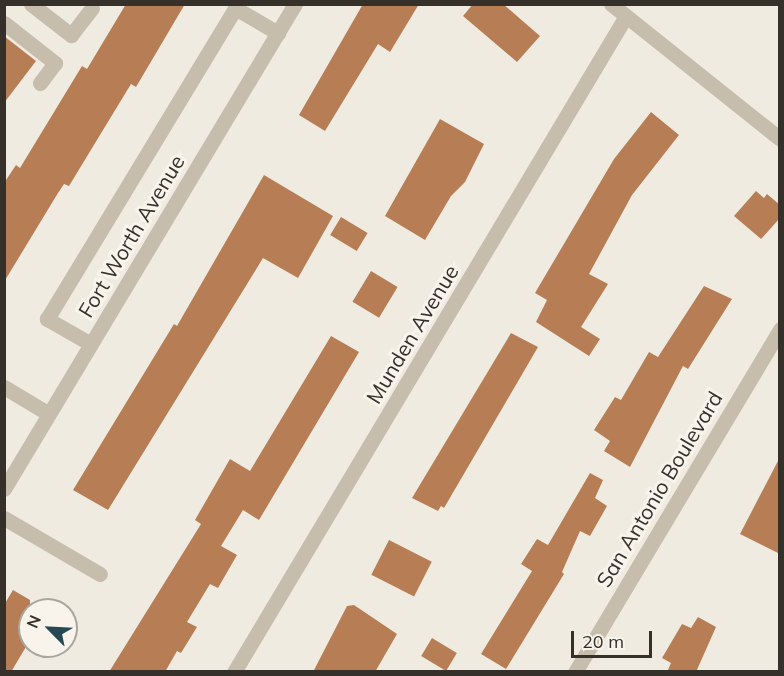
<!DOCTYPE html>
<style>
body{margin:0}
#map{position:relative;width:784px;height:676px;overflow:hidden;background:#f0ebe0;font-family:Mulish,sans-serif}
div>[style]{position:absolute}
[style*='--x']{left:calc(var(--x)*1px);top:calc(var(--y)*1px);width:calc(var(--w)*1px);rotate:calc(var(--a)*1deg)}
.building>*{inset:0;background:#b77e56;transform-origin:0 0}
.lane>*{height:15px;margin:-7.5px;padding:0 7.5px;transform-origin:7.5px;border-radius:7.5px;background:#c7bdad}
.street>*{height:15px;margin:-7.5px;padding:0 7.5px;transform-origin:7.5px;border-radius:7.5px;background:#c7bdad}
span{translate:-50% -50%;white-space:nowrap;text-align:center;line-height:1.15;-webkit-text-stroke:6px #f8f4ec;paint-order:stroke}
.street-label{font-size:21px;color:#36302b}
.frame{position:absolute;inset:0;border:6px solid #36302b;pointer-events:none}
.north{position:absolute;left:18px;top:598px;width:60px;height:60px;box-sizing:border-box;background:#f8f4ec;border:2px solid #aaa69f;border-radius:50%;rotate:294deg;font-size:16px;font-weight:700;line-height:24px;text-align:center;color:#36302b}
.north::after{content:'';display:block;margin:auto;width:21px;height:27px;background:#254853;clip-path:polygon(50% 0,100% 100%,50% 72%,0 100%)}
.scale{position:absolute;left:571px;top:631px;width:81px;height:27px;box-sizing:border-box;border:3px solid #36302b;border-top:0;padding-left:8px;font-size:18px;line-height:21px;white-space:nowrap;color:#36302b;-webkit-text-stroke:4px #f8f4ec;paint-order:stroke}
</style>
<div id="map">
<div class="building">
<i style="clip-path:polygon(126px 4px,185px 4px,136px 87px,131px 84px,69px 186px,64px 184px,58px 193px,4px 282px,4px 183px,16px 165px,20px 168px,82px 66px,87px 69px)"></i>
<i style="clip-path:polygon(363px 4px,419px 4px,390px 52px,378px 44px,325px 131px,299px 115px)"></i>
<i style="clip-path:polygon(473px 4px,503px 4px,540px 36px,517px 62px,463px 16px)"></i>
<i style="clip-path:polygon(4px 36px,36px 61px,4px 103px)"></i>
<i style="clip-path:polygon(651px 112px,679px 135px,632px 195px,589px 274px,608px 284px,581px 327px,600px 339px,589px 356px,536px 322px,547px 300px,535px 293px,614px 159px)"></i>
<i style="clip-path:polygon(440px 119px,484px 144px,465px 182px,451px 196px,425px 240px,385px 216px)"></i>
<i style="clip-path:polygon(264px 175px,333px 216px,298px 278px,263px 258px,108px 510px,73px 490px,174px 324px,177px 326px)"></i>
<i style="clip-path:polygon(756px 191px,764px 198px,767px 194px,780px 205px,780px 218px,761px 239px,734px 216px)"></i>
<i style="left:341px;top:217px;width:31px;height:21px;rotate:31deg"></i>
<i style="left:371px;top:271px;width:31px;height:36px;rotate:31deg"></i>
<i style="clip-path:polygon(704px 286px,732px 299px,688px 369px,683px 366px,630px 467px,604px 451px,610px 441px,594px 430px,615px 397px,621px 400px,649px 352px,658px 357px)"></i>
<i style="clip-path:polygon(511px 333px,538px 347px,444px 508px,441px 506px,438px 511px,412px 498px)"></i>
<i style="clip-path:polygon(331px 336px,359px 352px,259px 520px,243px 510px,221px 546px,237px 555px,218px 588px,210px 584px,187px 622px,197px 627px,181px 653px,177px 651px,165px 672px,109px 672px,201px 524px,195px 520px,230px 459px,250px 471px)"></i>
<i style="clip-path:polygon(780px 457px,780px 554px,740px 534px)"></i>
<i style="clip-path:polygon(590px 473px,603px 480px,595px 498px,607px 506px,590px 536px,580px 531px,562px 572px,564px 574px,506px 669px,481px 654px,532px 571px,521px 564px,537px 539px,548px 545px)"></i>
<i style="left:389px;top:540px;width:48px;height:39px;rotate:27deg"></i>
<i style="clip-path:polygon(13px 590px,30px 600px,30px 640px,11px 672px,4px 672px,4px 605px)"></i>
<i style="clip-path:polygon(354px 605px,397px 634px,375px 672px,313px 672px,347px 606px)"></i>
<i style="clip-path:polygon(698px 617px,716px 627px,696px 672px,667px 672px,671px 663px,662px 658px,682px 624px,691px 628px)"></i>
<i style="left:432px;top:638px;width:29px;height:21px;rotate:31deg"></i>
</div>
<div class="lane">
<i style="--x:31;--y:4;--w:51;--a:37.8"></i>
<i style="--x:71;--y:35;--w:34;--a:-52"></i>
<i style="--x:4;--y:23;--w:65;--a:38.1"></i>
<i style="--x:55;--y:63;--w:25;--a:127"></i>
<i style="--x:91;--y:344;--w:51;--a:-150.4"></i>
<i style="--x:47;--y:319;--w:363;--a:-58.8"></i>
<i style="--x:235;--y:8;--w:50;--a:30.2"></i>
<i style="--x:4;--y:387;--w:52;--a:31"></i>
<i style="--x:4;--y:518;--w:111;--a:30.3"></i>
</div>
<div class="street">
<i style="--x:611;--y:4;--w:216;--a:38.6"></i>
<i style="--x:4;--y:489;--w:566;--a:-59.04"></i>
<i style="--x:234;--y:672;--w:764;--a:-59.14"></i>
<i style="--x:575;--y:672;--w:400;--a:-59.1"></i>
</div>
<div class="street-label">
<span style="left:131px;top:236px;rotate:-59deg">Fort Worth Avenue</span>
<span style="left:412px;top:334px;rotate:-59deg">Munden Avenue</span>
<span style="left:659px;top:489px;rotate:-59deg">San Antonio Boulevard</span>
</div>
<div class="frame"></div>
<div class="north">N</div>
<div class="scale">20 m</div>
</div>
